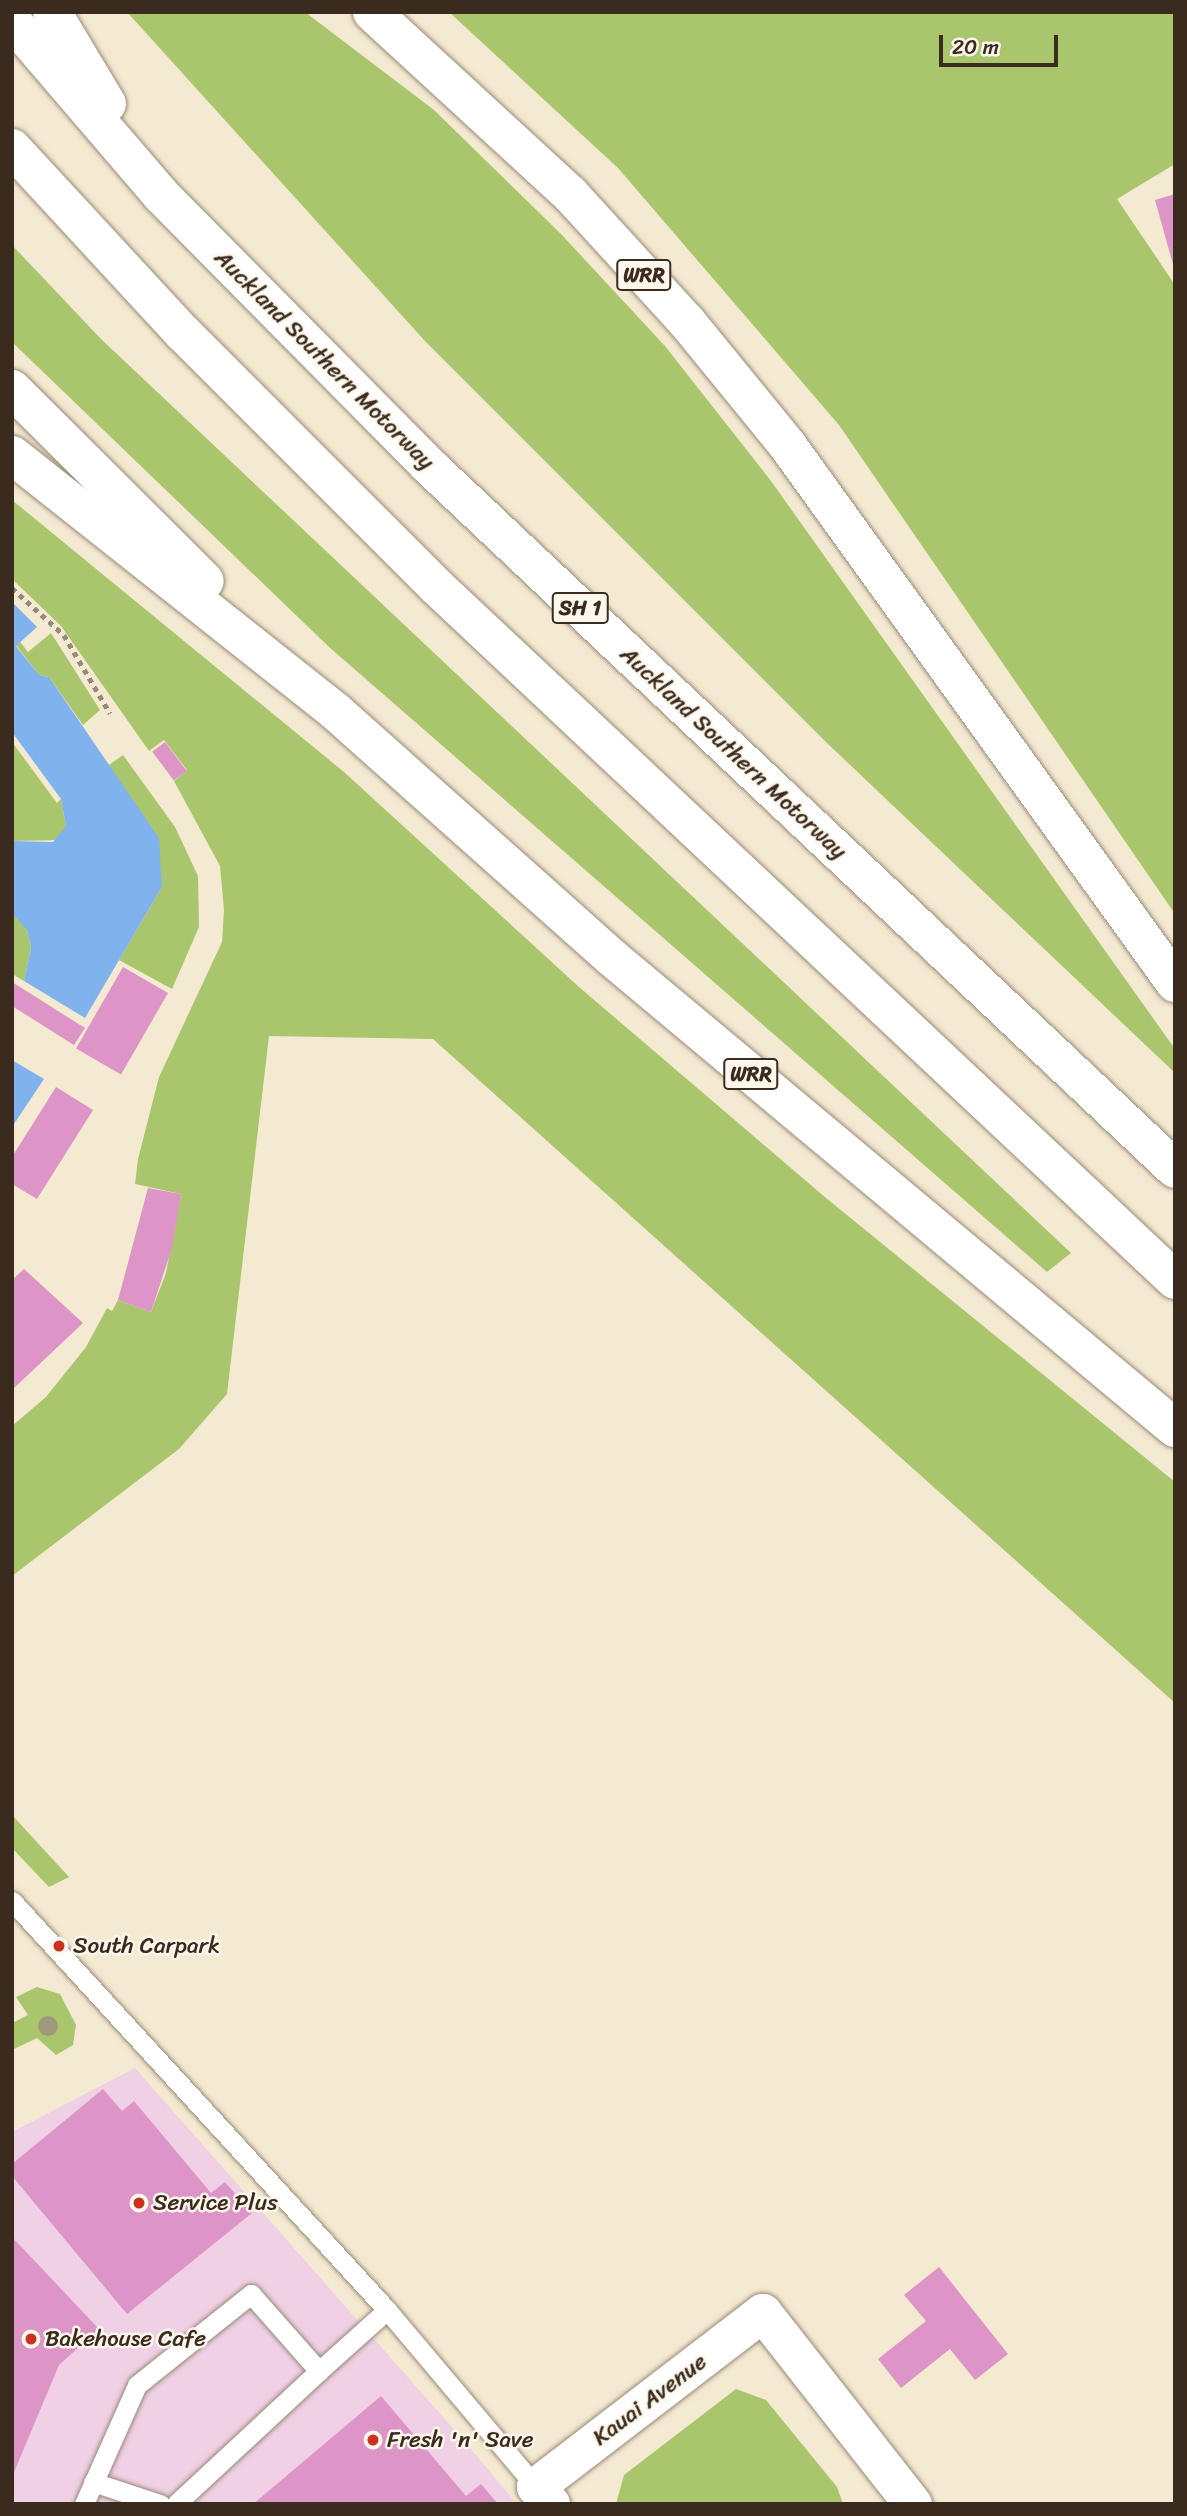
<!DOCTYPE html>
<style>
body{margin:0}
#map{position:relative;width:1187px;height:2516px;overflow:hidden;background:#f4e9d1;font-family:Sriracha,sans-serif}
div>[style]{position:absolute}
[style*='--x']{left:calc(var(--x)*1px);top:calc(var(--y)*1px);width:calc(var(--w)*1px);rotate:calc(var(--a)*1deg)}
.built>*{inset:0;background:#f0d0e5}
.green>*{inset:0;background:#aac66d}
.water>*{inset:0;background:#80b3ed}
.building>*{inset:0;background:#dd94c6;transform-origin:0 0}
.path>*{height:4.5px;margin-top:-2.25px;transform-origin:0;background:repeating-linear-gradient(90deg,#988a78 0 5px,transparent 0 10px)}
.roads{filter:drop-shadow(0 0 2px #988a78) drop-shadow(0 0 2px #988a78)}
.service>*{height:19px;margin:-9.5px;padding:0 9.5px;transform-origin:9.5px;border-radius:9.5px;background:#fff}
.minor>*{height:38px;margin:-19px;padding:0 19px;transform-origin:19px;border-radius:19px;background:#fff}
.motorway>*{height:38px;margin:-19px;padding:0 19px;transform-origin:19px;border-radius:19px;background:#fff}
.trees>*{width:20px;height:20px;margin:-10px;border-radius:50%;background:#a09a7c}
.dots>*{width:19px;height:19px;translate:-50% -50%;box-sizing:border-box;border:4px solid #fbf7ec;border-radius:50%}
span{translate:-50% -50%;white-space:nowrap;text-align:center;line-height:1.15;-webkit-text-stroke:5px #fbf7ec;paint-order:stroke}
.shield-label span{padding:2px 5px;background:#fbf7ec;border:2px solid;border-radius:5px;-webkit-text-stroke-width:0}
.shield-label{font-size:21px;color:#3b2a1e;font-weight:700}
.street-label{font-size:23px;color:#3b2a1e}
.poi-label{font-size:23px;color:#3b2a1e}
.left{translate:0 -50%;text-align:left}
.frame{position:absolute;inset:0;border:14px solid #3b2a1e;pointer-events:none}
.scale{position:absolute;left:939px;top:35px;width:119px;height:32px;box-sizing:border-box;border:4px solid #3b2a1e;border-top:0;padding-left:9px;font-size:21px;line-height:24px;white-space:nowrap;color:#3b2a1e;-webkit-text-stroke:5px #fbf7ec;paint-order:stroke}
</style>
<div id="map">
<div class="built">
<i style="clip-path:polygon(135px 2068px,465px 2442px,517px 2504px,12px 2504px,12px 2132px)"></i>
</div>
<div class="green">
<i style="clip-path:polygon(127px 12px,305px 12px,434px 110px,561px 234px,665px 346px,771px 481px,1175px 1049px,1175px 1073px,828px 744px,425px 341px)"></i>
<i style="clip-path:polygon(449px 12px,1175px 12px,1175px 164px,1117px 199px,1175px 285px,1175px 914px,839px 425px,618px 168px)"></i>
<i style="clip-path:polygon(12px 245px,101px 339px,1071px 1253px,1047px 1272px,329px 647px,12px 342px)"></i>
<i style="clip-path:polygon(12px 500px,344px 772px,579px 987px,826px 1198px,1175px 1482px,1175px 1703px,433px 1039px,269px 1036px,227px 1394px,179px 1449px,12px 1576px,12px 1426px,46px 1397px,86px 1347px,107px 1308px,112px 1311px,118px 1300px,151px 1312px,166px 1273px,181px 1194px,135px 1184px,138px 1159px,159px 1077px,222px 942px,224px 910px,220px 866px,174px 781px,187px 770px,164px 740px,149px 751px,61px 626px,12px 579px)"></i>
<i style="clip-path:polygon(51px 633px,100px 710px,83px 725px,49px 677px,39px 675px,16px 645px,20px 642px,28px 652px)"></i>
<i style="clip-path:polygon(12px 742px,57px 803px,61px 799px,66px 826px,60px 840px,12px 841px)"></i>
<i style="clip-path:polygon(123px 755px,175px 827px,198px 876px,199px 927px,172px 989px,119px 960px,162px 887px,106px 767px)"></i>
<i style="clip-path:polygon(13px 912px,27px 930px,31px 948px,24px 981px,12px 974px)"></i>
<i style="clip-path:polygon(12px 1815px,69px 1877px,49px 1887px,12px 1848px)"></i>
<i style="clip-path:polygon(37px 1987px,60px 1994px,76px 2025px,73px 2045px,56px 2055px,37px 2038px,12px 2050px,12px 2023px,28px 2015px,16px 1997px)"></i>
<i style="clip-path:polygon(736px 2389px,766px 2400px,837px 2487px,843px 2504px,616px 2504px,624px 2475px)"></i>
</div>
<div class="water">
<i style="clip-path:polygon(12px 602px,37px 627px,16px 646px,39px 675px,49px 677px,159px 838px,162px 887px,85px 1018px,24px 981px,31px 948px,27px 930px,12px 913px,12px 841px,53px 842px,66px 826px,61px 799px,12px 732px)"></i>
<i style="clip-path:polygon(12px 1060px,44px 1079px,12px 1127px)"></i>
</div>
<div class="building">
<i style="clip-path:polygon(1175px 194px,1175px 267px,1174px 268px,1155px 200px)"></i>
<i style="left:165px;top:742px;width:36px;height:16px;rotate:53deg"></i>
<i style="left:123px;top:967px;width:52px;height:94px;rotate:30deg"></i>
<i style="clip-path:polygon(12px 982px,85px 1028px,74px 1045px,12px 1006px)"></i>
<i style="clip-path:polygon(56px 1087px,93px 1110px,37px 1199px,12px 1184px,12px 1157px)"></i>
<i style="clip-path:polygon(148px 1188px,181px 1194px,172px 1248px,151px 1312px,118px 1300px)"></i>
<i style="clip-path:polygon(24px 1269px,83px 1323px,12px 1390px,12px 1280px)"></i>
<i style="clip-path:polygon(103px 2089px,122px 2111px,134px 2101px,211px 2193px,225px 2182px,252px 2213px,127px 2314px,12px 2176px,12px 2164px)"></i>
<i style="clip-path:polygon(12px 2237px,99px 2329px,59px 2365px,12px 2477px)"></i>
<i style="clip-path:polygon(939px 2267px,1008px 2354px,975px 2380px,950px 2349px,901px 2388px,878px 2359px,926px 2321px,904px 2295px)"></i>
<i style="clip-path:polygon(381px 2396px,466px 2496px,481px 2484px,498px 2504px,253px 2504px)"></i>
</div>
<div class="path">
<i style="--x:12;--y:588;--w:70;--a:42.1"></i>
<i style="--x:64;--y:635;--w:91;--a:59.5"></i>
</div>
<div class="roads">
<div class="service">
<i style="--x:12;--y:1901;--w:555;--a:47.48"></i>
<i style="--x:387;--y:2310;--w:231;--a:49.9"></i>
<i style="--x:319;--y:2371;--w:91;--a:-41.9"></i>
<i style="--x:93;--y:2482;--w:71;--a:18.2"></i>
<i style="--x:84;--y:2504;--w:130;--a:-66"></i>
<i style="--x:137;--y:2385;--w:146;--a:-38.6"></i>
<i style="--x:251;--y:2294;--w:103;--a:48.6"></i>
<i style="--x:319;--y:2371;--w:195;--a:137.1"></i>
</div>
<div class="minor">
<i style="--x:551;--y:2504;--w:23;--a:-131"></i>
<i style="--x:536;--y:2487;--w:286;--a:-37.5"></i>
<i style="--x:763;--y:2313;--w:243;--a:51.9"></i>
</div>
<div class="motorway">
<i style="--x:52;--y:12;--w:107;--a:59.1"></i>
<i style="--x:372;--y:12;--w:269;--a:42.6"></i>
<i style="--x:570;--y:194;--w:173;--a:47.6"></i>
<i style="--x:687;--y:322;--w:160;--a:50.8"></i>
<i style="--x:788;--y:446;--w:662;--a:54.22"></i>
<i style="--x:12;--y:21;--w:229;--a:49.4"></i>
<i style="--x:161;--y:195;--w:380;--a:45.3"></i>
<i style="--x:428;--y:465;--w:1026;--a:43.3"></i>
<i style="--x:12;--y:148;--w:252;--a:47.3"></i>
<i style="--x:183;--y:333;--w:359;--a:45"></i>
<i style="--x:437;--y:587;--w:1012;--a:43.2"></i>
<i style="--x:12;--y:389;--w:272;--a:44.9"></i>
<i style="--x:12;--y:455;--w:412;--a:38.4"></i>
<i style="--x:335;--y:711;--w:370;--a:41.7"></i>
<i style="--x:611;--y:957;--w:735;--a:39.87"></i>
</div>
</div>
<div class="trees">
<i style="left:48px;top:2026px"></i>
</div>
<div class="dots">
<i style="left:59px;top:1946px;background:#c8321e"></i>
<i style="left:139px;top:2203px;background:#c8321e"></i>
<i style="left:31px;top:2339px;background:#c8321e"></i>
<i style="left:373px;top:2440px;background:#c8321e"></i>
</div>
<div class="shield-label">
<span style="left:644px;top:275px">WRR</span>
<span style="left:580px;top:608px">SH 1</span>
<span style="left:751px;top:1074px">WRR</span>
</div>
<div class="street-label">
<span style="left:324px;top:360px;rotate:45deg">Auckland Southern Motorway</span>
<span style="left:733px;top:753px;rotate:43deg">Auckland Southern Motorway</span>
<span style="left:650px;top:2400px;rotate:-37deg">Kauai Avenue</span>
</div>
<div class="poi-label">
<span class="left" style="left:73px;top:1946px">South Carpark</span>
<span class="left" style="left:153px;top:2203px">Service Plus</span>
<span class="left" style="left:45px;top:2339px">Bakehouse Cafe</span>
<span class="left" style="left:387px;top:2440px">Fresh 'n' Save</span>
</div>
<div class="frame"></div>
<div class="scale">20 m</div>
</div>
